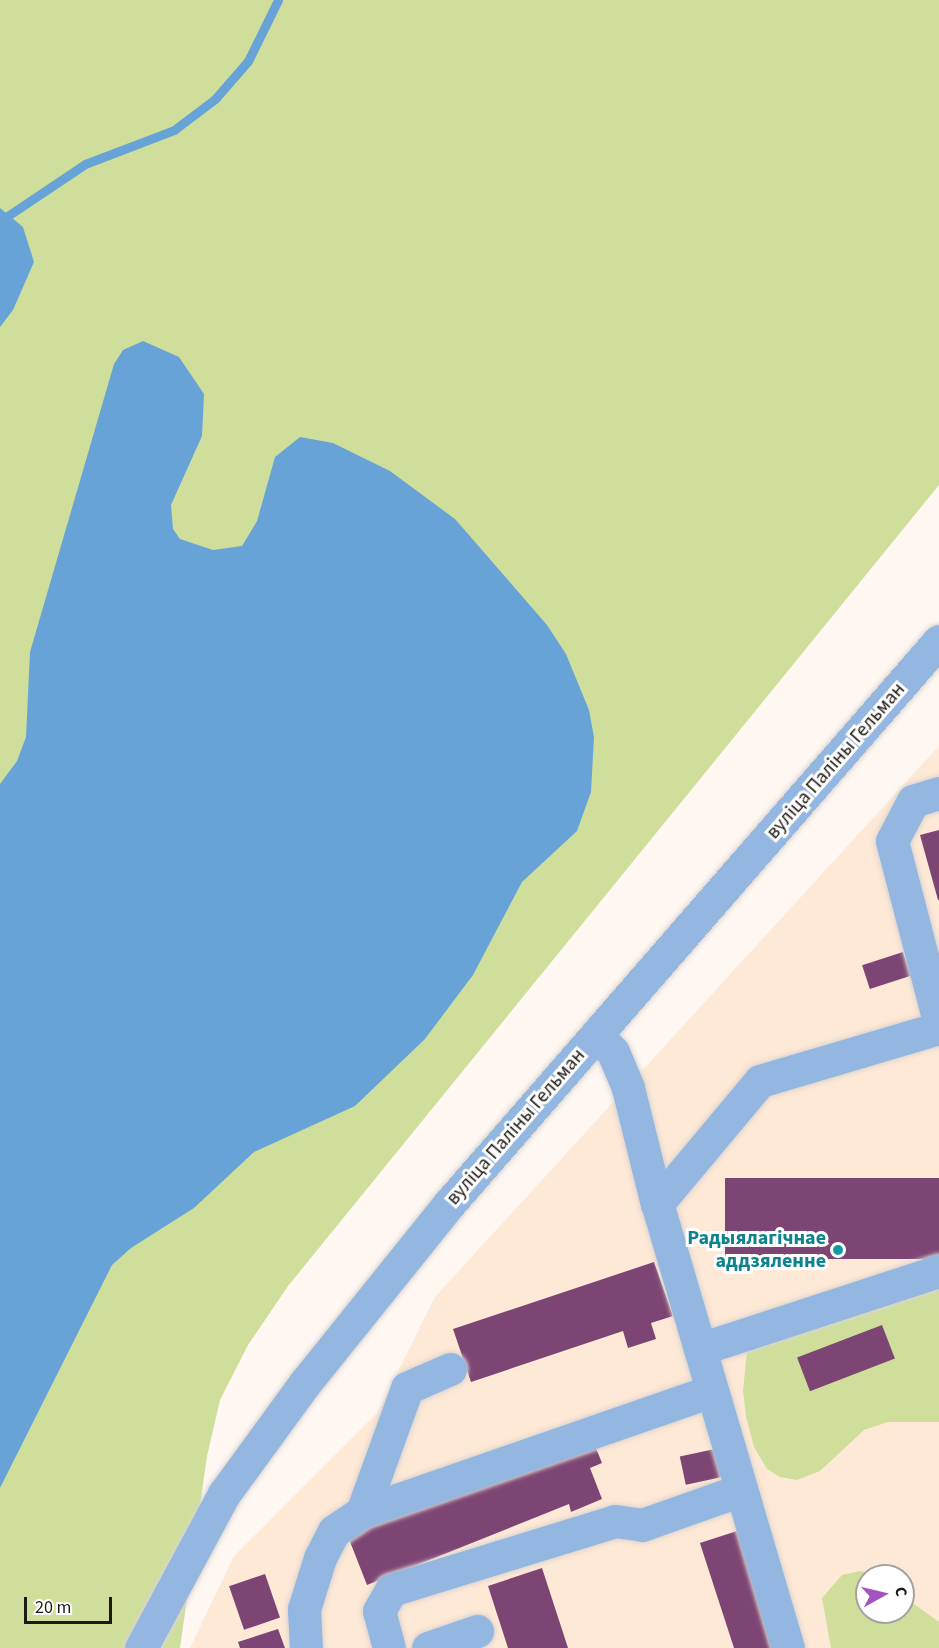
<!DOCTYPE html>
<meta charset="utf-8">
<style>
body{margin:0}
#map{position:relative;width:939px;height:1648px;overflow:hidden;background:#fef7f2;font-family:"Source Sans 3",sans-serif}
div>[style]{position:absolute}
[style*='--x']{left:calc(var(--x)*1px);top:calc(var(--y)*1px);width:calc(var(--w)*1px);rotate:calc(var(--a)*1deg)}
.built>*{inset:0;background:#fee8d6}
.green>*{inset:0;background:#cfdf9b}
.water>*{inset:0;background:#68a3d8}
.stream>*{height:9px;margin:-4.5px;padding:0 4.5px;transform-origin:4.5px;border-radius:4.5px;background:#68a3d8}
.building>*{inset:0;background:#7d4574;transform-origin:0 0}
.roads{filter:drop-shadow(0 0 2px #dad4cf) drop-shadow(0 0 2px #dad4cf)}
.minor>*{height:33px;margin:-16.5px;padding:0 16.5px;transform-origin:16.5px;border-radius:16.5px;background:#94b7e1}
.dots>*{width:16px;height:16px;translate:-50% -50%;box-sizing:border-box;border:3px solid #fff;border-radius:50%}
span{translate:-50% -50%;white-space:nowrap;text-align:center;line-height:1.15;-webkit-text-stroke:6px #fff;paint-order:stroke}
.street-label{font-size:20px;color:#1f1a15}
.culture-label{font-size:20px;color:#0d838f;font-weight:700}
.right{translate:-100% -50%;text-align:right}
.north{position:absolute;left:855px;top:1564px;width:60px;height:60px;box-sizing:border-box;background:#fff;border:2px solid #a5a3a1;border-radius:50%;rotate:82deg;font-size:16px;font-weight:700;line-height:24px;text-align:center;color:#1f1a15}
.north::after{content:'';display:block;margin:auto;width:21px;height:27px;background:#a353c4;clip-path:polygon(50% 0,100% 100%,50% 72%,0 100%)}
.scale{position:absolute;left:24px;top:1597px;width:88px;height:27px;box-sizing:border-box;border:3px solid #1f1a15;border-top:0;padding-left:8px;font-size:18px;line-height:21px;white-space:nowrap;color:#1f1a15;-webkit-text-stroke:4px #fff;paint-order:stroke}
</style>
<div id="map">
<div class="built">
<i style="clip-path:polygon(evenodd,939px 746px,939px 1648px,190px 1648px,234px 1556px,378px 1412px,435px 1297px,939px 746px,867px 1576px,903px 1576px,903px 1612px,867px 1612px,867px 1576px)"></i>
</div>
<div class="green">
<i style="clip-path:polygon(0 0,939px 0,939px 485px,288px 1286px,248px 1345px,220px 1400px,207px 1456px,180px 1648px,0 1648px)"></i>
<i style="clip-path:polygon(939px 1274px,939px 1422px,888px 1422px,864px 1430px,820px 1471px,797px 1480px,780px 1477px,767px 1469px,754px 1447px,746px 1417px,743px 1391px,747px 1350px)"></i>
<i style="clip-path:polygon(860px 1571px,880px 1576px,867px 1576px,867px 1612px,903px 1612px,903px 1596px,939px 1622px,939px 1648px,831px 1648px,822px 1598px,842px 1575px)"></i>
</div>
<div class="water">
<i style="clip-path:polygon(0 208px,23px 227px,34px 262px,13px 310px,0 327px)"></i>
<i style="clip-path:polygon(143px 341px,179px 357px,204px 394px,202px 436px,171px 505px,173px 529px,180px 539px,213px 550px,242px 546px,257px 521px,275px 457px,300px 437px,333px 443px,390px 471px,455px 519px,547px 625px,566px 654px,589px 710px,594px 737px,591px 792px,577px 831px,522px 882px,473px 975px,425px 1039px,355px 1106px,254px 1152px,194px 1208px,131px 1248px,112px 1265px,0 1488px,0 784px,17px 761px,26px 737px,30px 652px,114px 364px,123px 350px)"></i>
</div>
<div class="stream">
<i style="--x:0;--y:221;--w:102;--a:-33.8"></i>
<i style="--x:85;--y:164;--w:95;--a:-20.9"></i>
<i style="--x:174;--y:130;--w:51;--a:-37.1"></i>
<i style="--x:215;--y:99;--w:50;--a:-49"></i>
<i style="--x:248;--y:61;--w:68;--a:-63.8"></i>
</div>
<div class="building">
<i style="clip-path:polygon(939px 830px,939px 900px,938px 900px,920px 835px)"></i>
<i style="left:903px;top:952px;width:25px;height:43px;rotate:72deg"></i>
<i style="left:939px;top:1178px;width:81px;height:214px;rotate:90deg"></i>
<i style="clip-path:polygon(654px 1262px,673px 1316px,651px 1323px,656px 1339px,628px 1348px,623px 1331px,471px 1382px,453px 1329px)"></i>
<i style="left:882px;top:1325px;width:36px;height:91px;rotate:69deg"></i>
<i style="clip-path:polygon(591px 1436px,602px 1463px,590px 1468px,602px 1499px,571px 1512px,569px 1504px,367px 1585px,347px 1534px)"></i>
<i style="left:715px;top:1449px;width:29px;height:36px;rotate:78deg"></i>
<i style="left:737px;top:1531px;width:123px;height:39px;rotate:72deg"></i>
<i style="clip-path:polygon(542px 1568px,568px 1648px,508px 1648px,488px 1586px)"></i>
<i style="left:265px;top:1574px;width:46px;height:38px;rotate:71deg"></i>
<i style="clip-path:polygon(278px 1629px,285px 1648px,240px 1648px,238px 1642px)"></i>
</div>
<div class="roads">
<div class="minor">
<i style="--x:939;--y:793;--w:27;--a:163"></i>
<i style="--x:913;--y:801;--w:45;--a:117.7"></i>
<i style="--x:892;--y:841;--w:186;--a:75.4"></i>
<i style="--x:597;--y:1035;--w:23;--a:47"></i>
<i style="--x:613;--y:1052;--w:39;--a:67"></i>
<i style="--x:628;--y:1088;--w:120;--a:76"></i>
<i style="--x:700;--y:1349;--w:251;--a:-18.1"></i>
<i style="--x:450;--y:1369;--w:47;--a:156.2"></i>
<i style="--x:407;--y:1388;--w:132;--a:109.9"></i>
<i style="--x:362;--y:1512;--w:370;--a:-19.1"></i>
<i style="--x:141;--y:1648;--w:175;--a:-61.7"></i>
<i style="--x:224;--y:1494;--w:137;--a:-53.9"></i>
<i style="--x:305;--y:1383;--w:230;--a:-51.2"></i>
<i style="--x:449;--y:1204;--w:746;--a:-48.97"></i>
<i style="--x:306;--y:1648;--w:39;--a:-93"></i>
<i style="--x:304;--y:1609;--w:53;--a:-72.6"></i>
<i style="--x:320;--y:1558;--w:30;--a:-63"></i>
<i style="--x:334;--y:1531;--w:34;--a:-34"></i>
<i style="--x:389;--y:1648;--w:38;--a:-105"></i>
<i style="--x:379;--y:1611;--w:24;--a:-60"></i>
<i style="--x:391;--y:1590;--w:234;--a:-17.1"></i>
<i style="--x:615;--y:1521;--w:27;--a:8"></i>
<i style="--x:642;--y:1525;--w:105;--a:-19.5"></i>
<i style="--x:428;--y:1648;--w:52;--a:-19.1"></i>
<i style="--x:788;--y:1648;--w:463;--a:-106.4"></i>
<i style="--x:657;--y:1204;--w:160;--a:-50.1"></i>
<i style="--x:760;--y:1081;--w:187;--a:-16.5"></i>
</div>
</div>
<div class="dots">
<i style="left:838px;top:1250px;background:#0f9aa8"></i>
</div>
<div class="street-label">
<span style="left:836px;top:761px;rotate:-49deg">вуліца Паліны Гельман</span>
<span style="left:516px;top:1127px;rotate:-49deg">вуліца Паліны Гельман</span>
</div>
<div class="culture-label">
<span class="right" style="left:826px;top:1250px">Радыялагічнае<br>аддзяленне</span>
</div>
<div class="north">С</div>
<div class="scale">20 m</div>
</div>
